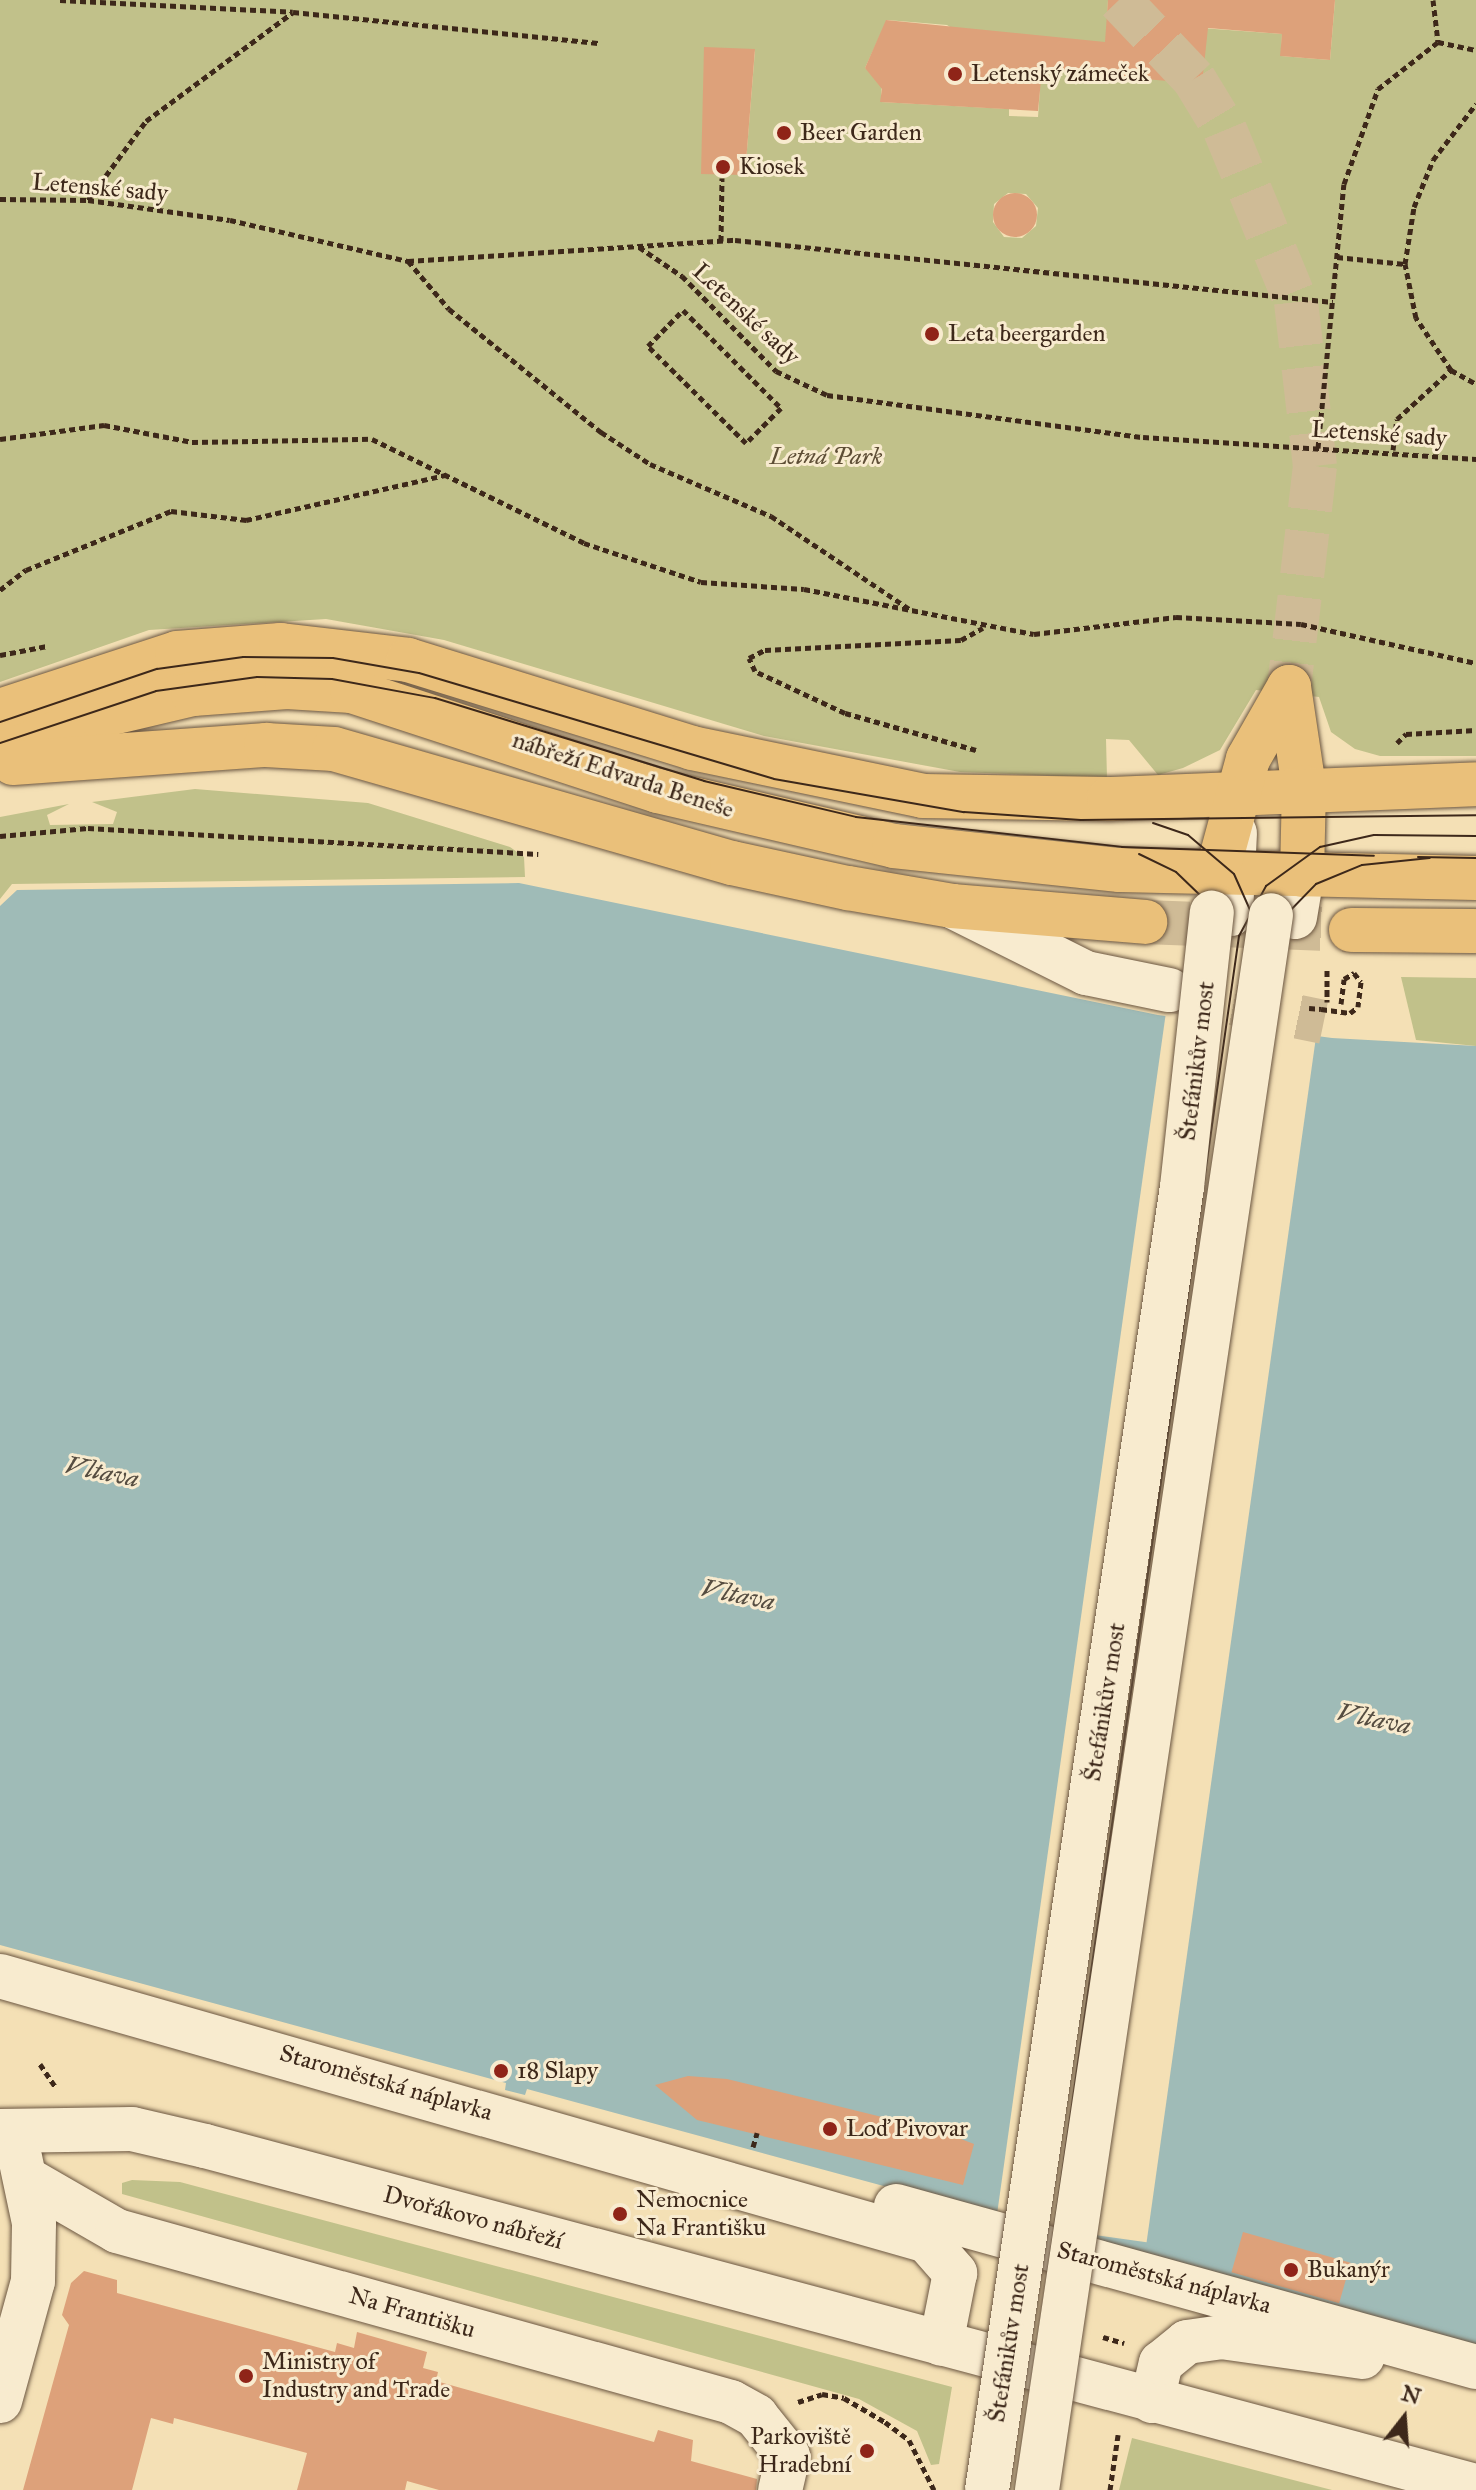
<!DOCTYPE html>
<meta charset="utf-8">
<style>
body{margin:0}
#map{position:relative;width:1476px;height:2490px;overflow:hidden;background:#f4e0b5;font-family:"IM FELL Great Primer",serif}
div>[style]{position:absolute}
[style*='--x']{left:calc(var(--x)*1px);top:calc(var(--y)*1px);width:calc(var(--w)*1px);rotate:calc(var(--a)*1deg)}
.green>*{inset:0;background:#c1c18a}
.water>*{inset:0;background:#9fbbb7}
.pier>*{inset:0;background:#f4e0b5;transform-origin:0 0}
.building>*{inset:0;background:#dda17a;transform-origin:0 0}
.round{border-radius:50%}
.minor-tunnel>*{height:44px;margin-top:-22px;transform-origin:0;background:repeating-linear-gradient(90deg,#cfbb96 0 44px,transparent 0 66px)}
.major-tunnel>*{height:44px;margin-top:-22px;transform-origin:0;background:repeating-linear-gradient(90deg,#cfbb96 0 44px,transparent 0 66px)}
.path>*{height:5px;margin-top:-2.5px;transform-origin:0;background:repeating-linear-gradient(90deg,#3d281a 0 6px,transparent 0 10px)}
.roads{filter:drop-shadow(0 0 2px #6b5641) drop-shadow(0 0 2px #6b5641)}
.minor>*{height:44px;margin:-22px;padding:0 22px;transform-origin:22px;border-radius:22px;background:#f8ebcf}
.major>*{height:44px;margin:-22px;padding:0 22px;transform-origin:22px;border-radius:22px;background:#eac07a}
.tram>*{height:2px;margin:-1px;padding:0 1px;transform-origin:1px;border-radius:1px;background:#3d281a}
.path-bridge>*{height:5px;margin-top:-2.5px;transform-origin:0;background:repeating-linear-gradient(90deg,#3d281a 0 6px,transparent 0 10px)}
.bridges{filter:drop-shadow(0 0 2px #6b5641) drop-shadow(0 0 2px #6b5641)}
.minor-bridge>*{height:44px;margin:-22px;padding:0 22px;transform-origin:22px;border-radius:22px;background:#f8ebcf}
.dots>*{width:22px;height:22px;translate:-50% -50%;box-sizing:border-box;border:4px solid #f8ebcf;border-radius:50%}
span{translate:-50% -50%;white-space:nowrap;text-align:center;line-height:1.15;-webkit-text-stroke:6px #f8ebcf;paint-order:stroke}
.poi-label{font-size:24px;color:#3d281a}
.left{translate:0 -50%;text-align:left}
.right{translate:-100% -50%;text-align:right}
.street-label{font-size:24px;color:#3d281a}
.park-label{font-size:24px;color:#5e4e36;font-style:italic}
.water-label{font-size:26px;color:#564d41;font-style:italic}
.north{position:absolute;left:1364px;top:2378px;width:80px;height:80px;-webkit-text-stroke:6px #f8ebcf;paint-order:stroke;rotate:17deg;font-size:22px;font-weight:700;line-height:32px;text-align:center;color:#3d281a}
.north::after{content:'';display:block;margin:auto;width:28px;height:36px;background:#3d281a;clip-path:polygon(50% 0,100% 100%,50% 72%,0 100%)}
</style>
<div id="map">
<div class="green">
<i style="clip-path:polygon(evenodd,0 0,1108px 0,1107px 21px,1282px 34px,1281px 56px,1330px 60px,1335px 0,1476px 0,1476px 756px,1380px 756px,1355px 749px,1331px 732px,1319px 697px,1256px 690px,1220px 750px,1183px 768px,1158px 775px,1129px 740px,1106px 739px,1107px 778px,960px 772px,764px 736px,444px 640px,326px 619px,149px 630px,0 682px,0 0,887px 20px,947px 25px,1040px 88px,1038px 117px,1009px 116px,1009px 109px,881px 102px,882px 79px,865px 68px,887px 20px,0 0,755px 50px,745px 174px,701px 174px,755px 50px,0 0,1008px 193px,1026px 194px,1038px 208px,1036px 226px,1022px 238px,1004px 237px,993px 222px,994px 204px,1008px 193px)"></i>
<i style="clip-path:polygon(195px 789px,368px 803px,510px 847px,524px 857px,525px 877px,12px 884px,0 899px,0 817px,69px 804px,47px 815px,50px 825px,113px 824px,117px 812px,92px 802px)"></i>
<i style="clip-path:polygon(1401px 977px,1476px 978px,1476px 1046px,1416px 1040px)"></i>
<i style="clip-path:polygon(180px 2182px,952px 2387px,939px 2464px,931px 2465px,917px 2431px,859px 2399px,122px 2194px,122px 2183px,132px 2180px)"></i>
<i style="clip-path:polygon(1132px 2438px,1332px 2490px,1119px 2490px)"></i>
</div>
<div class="water">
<i style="clip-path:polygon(519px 883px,1158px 1015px,1332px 1038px,1476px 1046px,1476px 2347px,527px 2089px,525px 2095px,505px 2090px,506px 2083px,0 1945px,0 906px,17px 890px)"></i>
</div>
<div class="pier">
<i style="left:1166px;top:1012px;width:152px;height:1221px;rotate:8deg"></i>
</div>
<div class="building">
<i style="clip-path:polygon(1108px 0,1335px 0,1330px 60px,1280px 56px,1282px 34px,1208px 28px,1202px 84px,1042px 70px,1038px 111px,880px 102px,882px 89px,865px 68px,886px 20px,1105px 42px)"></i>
<i style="clip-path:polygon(704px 47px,755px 49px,745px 175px,701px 174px)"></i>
<i class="round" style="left:993px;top:193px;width:44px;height:44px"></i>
<i style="clip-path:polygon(688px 2076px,727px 2079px,943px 2132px,974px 2144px,963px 2185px,697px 2120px,655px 2085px)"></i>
<i style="left:1243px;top:2232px;width:112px;height:42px;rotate:16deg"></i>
<i style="clip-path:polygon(84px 2271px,117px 2280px,117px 2293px,335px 2352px,337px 2343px,354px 2348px,357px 2332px,427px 2352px,423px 2368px,438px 2372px,436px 2381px,654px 2442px,658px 2430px,693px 2440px,691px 2461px,757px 2479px,756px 2490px,439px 2490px,407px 2481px,405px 2490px,297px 2490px,307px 2453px,174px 2418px,173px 2424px,151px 2418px,132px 2490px,23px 2490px,69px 2325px,62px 2315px,71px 2283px)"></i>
</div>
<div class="minor-tunnel">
<i style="--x:1169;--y:990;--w:158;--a:11.7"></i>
</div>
<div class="major-tunnel">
<i style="--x:1119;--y:0;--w:109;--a:46.5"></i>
<i style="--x:1194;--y:79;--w:60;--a:58.7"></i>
<i style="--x:1225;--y:130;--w:186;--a:67.6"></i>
<i style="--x:1296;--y:302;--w:165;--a:83.4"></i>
<i style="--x:1315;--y:466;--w:223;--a:96.7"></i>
<i style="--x:1145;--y:922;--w:206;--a:2.2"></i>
</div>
<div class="path">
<i style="--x:60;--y:0;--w:233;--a:2.9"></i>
<i style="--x:293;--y:12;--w:309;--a:5.8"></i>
<i style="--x:1433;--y:0;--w:42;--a:83.2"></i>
<i style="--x:0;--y:199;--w:88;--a:0.7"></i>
<i style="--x:88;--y:200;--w:143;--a:8"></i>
<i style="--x:230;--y:220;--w:183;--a:13"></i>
<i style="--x:408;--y:261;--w:328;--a:-3.7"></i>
<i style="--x:735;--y:240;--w:601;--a:5.92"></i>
<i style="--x:88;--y:200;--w:98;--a:-53.7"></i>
<i style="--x:146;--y:121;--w:182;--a:-36.5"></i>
<i style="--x:721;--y:241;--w:63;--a:-89.1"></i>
<i style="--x:639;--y:247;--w:52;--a:34"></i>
<i style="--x:682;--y:276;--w:134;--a:45.3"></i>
<i style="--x:776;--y:371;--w:56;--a:25.2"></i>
<i style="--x:827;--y:395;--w:319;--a:7.6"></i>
<i style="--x:1143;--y:437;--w:334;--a:3.8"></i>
<i style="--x:1337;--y:257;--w:68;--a:5.9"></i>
<i style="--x:408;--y:261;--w:63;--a:49.5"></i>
<i style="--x:449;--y:309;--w:196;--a:39"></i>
<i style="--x:601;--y:432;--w:59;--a:33.1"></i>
<i style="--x:650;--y:464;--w:132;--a:23.3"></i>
<i style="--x:771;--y:516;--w:169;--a:33.9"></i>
<i style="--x:683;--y:310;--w:139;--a:45"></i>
<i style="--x:781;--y:408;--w:49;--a:135"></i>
<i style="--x:746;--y:443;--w:138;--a:-135.3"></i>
<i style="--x:648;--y:346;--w:50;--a:-45.8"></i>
<i style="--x:1451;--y:370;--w:29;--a:29"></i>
<i style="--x:0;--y:439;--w:105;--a:-7.7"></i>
<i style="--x:104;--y:425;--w:90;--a:10.9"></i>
<i style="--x:192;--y:442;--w:180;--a:-1"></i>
<i style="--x:372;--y:439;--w:236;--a:26.1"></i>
<i style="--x:584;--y:543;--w:123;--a:18.4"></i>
<i style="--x:701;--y:582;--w:103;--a:3.9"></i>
<i style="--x:804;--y:589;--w:234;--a:11.1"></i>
<i style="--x:1034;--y:634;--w:143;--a:-6.8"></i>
<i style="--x:1176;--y:617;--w:125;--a:3.2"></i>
<i style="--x:1301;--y:624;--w:179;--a:12.6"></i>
<i style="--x:1318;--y:448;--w:265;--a:-84.4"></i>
<i style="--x:1344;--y:184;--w:101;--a:-70.3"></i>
<i style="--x:1378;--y:89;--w:76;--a:-38.1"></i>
<i style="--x:1438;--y:42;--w:39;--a:12"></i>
<i style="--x:1393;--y:450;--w:31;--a:-83"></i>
<i style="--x:1397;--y:419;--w:73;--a:-42.2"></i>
<i style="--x:1451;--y:370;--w:63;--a:-123.9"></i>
<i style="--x:1416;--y:318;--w:55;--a:-101.5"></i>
<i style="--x:1405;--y:264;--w:58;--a:-81"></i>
<i style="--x:1414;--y:207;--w:51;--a:-68"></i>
<i style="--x:1433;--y:160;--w:71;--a:-52.5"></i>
<i style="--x:0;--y:590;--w:33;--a:-38"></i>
<i style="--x:26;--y:570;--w:157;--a:-22.1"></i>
<i style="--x:171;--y:511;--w:76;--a:6.8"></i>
<i style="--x:246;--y:520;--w:205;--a:-12.7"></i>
<i style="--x:0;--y:655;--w:48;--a:-10.8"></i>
<i style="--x:1397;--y:743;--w:13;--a:-45"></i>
<i style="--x:1406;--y:734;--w:70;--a:-3.3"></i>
<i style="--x:976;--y:750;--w:136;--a:-164.2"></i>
<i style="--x:845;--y:713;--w:99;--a:-155"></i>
<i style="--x:755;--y:671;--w:14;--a:-115"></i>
<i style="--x:749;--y:658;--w:18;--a:-27"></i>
<i style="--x:765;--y:650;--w:196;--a:-2.9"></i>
<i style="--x:961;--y:640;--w:25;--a:-29"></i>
<i style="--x:0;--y:836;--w:88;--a:-5.2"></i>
<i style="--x:88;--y:828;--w:451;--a:3.3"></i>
<i style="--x:1327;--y:970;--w:32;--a:90"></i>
<i style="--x:1341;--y:1004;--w:25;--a:-83"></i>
<i style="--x:1344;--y:979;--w:12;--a:-31"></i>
<i style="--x:1354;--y:973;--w:11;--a:52"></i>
<i style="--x:1361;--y:982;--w:25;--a:97"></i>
<i style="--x:1309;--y:1008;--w:12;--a:5"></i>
<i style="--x:40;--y:2064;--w:27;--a:56"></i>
<i style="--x:753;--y:2147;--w:15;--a:-74"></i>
<i style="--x:1103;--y:2337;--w:22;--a:16"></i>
<i style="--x:798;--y:2402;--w:25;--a:-18"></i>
<i style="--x:822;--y:2394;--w:22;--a:10"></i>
<i style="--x:844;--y:2398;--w:48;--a:30.3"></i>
<i style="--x:885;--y:2422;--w:30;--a:37"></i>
<i style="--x:909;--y:2440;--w:56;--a:63.4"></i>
<i style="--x:1110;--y:2490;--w:56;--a:-81.7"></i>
</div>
<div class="roads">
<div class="minor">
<i style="--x:952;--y:906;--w:150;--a:26.6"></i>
<i style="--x:1086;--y:973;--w:85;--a:11.6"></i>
<i style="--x:1231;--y:914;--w:81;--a:-87.2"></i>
<i style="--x:1295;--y:917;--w:43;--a:-80.5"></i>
<i style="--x:0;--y:1976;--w:964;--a:15.95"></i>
<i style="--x:927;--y:2241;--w:43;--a:48.8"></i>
<i style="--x:955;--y:2273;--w:72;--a:101.2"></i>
<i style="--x:0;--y:2131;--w:132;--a:-0.9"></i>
<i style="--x:132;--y:2129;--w:75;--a:13.1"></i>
<i style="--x:205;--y:2146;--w:1316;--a:14.98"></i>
<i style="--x:27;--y:2179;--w:104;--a:30"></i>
<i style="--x:117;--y:2231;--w:637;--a:15.56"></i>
<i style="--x:731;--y:2402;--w:29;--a:29"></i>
<i style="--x:756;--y:2416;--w:51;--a:51.3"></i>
<i style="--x:788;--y:2456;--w:35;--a:103"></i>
<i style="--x:896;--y:2206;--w:602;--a:15.51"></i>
<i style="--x:0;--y:2401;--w:124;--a:-74.6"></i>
<i style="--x:33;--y:2281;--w:58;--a:-89"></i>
<i style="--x:34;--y:2223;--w:67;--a:-102"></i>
<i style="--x:1152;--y:2401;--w:39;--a:-77"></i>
<i style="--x:1161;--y:2363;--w:33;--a:-39"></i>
<i style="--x:1187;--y:2342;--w:34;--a:-8"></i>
<i style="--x:1221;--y:2337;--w:143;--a:8"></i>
</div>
<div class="major">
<i style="--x:1289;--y:687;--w:101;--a:81.5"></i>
<i style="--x:1304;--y:787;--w:88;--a:91.3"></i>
<i style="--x:0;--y:711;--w:186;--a:-18.1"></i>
<i style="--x:177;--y:653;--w:104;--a:-4.4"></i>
<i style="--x:281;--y:645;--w:128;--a:6.7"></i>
<i style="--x:408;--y:660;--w:297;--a:17.2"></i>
<i style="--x:692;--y:748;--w:236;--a:11.7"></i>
<i style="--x:923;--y:796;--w:186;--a:0.9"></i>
<i style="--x:1109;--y:799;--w:367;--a:-2.3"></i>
<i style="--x:0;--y:755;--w:106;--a:-21.5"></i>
<i style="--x:99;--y:716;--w:97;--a:-13.2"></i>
<i style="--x:193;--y:694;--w:94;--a:-4.3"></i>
<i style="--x:287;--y:687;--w:65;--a:3.5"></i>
<i style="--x:352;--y:691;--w:322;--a:18.1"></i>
<i style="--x:658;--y:791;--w:242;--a:13.1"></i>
<i style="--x:894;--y:846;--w:227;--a:6.1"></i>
<i style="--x:1120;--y:870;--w:356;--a:1.3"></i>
<i style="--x:13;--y:763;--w:254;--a:-4.1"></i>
<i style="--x:266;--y:745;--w:68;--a:3.4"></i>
<i style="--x:334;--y:749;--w:414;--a:16"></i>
<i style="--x:732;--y:863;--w:119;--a:12.2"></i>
<i style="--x:848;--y:888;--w:106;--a:9.8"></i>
<i style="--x:952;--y:906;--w:194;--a:4.7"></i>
<i style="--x:1217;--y:873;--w:118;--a:-74.8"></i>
<i style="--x:1248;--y:759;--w:83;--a:-60.3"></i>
<i style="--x:1351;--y:930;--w:125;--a:0.5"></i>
</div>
</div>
<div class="tram">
<i style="--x:0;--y:722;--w:166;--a:-18.7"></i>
<i style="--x:157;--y:669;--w:87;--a:-7.9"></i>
<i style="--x:243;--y:657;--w:90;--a:0.6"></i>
<i style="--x:333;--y:658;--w:87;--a:9.9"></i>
<i style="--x:419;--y:673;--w:370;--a:16.6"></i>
<i style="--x:774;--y:779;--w:193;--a:9.9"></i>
<i style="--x:964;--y:812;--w:117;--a:3.9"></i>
<i style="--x:1081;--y:820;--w:395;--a:-0.7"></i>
<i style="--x:0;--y:743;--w:164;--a:-18.4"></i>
<i style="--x:156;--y:691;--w:102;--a:-7.9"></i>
<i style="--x:257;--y:677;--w:75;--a:1.5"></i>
<i style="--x:332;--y:679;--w:105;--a:10.5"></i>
<i style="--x:435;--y:698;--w:282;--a:17.1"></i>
<i style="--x:704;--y:781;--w:156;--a:13.3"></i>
<i style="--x:856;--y:817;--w:268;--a:6.4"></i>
<i style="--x:1122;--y:847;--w:252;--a:2"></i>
<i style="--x:1153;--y:823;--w:37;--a:19"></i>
<i style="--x:1188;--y:835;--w:60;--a:40.3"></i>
<i style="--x:1234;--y:874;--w:59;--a:66"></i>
<i style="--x:1258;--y:928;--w:31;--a:88"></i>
<i style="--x:1139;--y:854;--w:41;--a:25.9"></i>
<i style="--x:1176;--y:872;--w:39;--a:44"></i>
<i style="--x:1204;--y:899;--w:74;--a:72.8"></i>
<i style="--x:1418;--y:857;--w:58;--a:1"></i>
<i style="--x:1017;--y:2490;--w:1570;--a:-81.87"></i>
<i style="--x:1239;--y:936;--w:57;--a:-61.6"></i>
<i style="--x:1266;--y:886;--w:67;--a:-35.8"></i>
<i style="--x:1320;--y:847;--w:55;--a:-12.5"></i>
<i style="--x:1374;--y:835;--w:102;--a:0.6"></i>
<i style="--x:1037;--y:2490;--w:1525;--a:-81.67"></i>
<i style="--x:1258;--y:981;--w:66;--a:-68.8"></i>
<i style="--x:1282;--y:919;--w:49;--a:-45.8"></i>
<i style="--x:1316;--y:884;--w:50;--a:-22.4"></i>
<i style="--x:1362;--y:865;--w:68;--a:-5.9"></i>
</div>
<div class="path-bridge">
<i style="--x:1321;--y:1009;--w:29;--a:8"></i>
<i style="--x:1350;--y:1013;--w:10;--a:-37"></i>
</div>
<div class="bridges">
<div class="minor-bridge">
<i style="--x:987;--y:2490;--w:1318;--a:-81.49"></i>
<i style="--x:1182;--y:1187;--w:276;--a:-83.8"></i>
<i style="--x:1037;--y:2490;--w:1592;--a:-81.55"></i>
</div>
</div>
<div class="dots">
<i style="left:955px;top:74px;background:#8f2418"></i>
<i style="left:784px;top:133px;background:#8f2418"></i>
<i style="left:723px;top:167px;background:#8f2418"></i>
<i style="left:932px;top:334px;background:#8f2418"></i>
<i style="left:501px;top:2071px;background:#8f2418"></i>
<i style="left:830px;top:2129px;background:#8f2418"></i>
<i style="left:620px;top:2214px;background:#8f2418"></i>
<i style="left:1291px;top:2270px;background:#8f2418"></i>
<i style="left:246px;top:2376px;background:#8f2418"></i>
<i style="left:867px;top:2451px;background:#8f2418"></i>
</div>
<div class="poi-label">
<span class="left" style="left:971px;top:74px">Letenský zámeček</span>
<span class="left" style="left:800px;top:133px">Beer Garden</span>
<span class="left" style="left:739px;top:167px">Kiosek</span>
<span class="left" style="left:948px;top:334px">Leta beergarden</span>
<span class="left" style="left:517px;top:2071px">18 Slapy</span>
<span class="left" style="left:846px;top:2129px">Loď Pivovar</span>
<span class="left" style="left:636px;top:2214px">Nemocnice<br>Na Františku</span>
<span class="left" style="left:1307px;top:2270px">Bukanýr</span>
<span class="left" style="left:262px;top:2376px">Ministry of<br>Industry and Trade</span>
<span class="right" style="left:851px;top:2451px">Parkoviště<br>Hradební</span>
</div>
<div class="street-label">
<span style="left:100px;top:188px;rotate:5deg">Letenské sady</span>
<span style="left:746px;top:314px;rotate:43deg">Letenské sady</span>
<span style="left:1379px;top:434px;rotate:4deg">Letenské sady</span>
<span style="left:623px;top:775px;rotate:18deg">nábřeží Edvarda Beneše</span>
<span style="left:1197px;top:1061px;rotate:-83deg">Štefánikův most</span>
<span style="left:1105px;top:1702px;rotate:-81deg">Štefánikův most</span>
<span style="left:386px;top:2083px;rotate:16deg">Staroměstská náplavka</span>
<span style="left:473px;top:2218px;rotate:15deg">Dvořákovo nábřeží</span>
<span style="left:1164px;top:2278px;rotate:15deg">Staroměstská náplavka</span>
<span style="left:412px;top:2313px;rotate:16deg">Na Františku</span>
<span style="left:1009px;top:2343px;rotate:-81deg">Štefánikův most</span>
</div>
<div class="park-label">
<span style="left:826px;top:457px">Letná Park</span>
</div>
<div class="water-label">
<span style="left:102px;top:1472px;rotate:11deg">Vltava</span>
<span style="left:738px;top:1595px;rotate:11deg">Vltava</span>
<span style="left:1374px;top:1719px;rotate:11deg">Vltava</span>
</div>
<div class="north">N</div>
</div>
